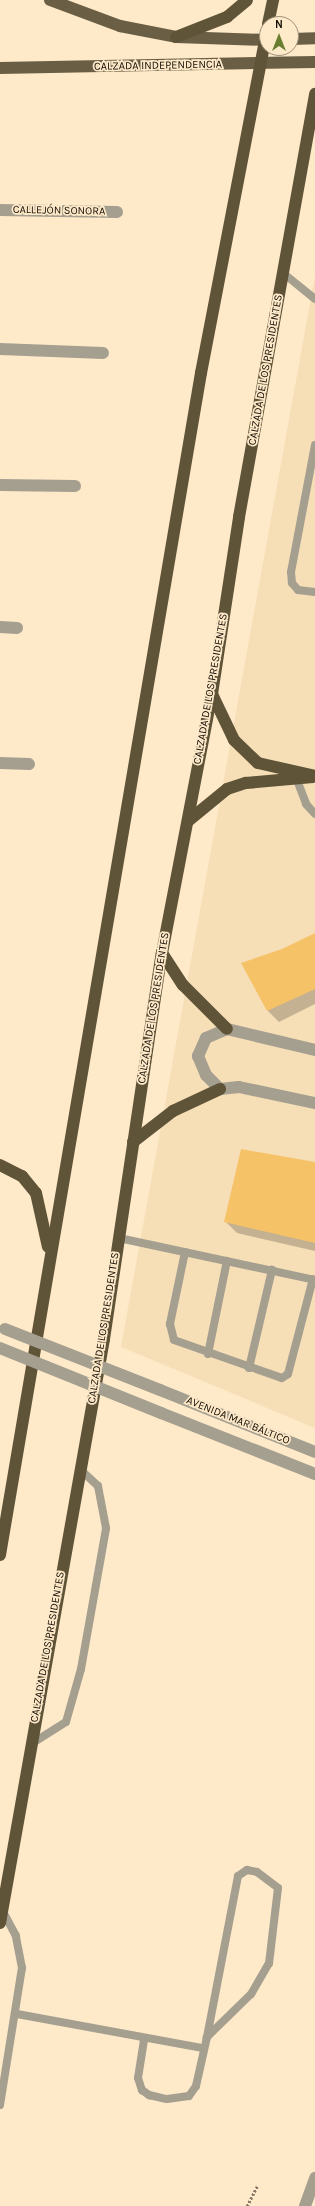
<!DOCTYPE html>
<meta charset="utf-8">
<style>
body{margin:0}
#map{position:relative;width:315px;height:2206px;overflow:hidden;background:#fee9c9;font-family:Karla,sans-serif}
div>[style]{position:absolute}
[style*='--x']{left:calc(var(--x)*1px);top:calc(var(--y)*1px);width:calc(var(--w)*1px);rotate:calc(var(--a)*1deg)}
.built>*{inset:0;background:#f6deb7}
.shadow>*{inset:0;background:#0003}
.building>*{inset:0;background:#f5c268}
.path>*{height:2.5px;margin-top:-1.25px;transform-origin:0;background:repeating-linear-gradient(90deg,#877964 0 2px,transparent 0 4px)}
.service>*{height:8px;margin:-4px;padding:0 4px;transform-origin:4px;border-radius:4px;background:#a59f90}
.minor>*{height:12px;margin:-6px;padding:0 6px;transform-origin:6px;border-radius:6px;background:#a59f90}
.tertiary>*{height:12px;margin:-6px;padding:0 6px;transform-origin:6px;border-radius:6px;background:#a59f90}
.primary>*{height:12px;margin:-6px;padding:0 6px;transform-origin:6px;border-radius:6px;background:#6a5f45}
.trunk>*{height:12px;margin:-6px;padding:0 6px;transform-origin:6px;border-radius:6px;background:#605438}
.tertiary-bridge>*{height:12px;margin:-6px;padding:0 6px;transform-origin:6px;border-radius:6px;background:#a59f90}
span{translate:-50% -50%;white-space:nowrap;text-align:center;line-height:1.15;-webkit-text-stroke:3.5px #fee9c9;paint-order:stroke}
.street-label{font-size:11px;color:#140d03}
.north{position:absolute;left:259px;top:16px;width:40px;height:40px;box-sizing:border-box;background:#fee9c9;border:1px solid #a0917a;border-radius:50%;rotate:0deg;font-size:11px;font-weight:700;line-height:16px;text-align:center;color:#140d03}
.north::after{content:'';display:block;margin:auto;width:14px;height:18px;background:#697e2f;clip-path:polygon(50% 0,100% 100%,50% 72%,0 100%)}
</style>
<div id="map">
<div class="built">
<i style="clip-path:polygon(315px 276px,315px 1428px,121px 1347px)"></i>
</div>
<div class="shadow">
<i style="clip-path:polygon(315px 934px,315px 1004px,279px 1022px,268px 1011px,283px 950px)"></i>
<i style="clip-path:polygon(242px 1150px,315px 1163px,315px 1251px,237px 1233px,226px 1222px)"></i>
</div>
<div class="building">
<i style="clip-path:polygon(315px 933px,315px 989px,267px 1011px,241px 963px,282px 949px)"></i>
<i style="clip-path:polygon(241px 1149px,315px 1162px,315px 1243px,224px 1222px)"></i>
</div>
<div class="path">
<i style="--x:247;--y:2206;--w:22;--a:-63"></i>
</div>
<div class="service">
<i style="--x:283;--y:273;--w:41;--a:39.1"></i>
<i style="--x:315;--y:445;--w:129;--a:100.7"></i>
<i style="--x:291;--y:572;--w:11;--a:85"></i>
<i style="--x:292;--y:583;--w:9;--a:49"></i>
<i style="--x:298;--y:590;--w:17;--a:7"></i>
<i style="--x:297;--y:780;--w:26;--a:69"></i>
<i style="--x:306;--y:804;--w:13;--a:48"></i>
<i style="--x:119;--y:1238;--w:200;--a:12.1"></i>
<i style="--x:185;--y:1252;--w:74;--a:101.8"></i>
<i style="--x:170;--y:1324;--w:16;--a:76"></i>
<i style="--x:174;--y:1340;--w:114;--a:19.4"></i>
<i style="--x:282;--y:1378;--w:7;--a:-34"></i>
<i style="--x:288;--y:1374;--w:98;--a:-75.3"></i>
<i style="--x:208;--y:1354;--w:95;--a:-78.5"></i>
<i style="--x:249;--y:1368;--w:101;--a:-76.8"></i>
<i style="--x:31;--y:1744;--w:41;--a:-32.2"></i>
<i style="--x:66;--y:1722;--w:55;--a:-74.2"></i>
<i style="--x:81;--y:1669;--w:143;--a:-79.9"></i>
<i style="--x:106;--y:1528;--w:43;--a:-100.8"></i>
<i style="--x:98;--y:1486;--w:25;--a:-137"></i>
<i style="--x:17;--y:2014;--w:189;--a:10.4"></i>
<i style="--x:144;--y:2040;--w:38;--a:99"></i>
<i style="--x:138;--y:2078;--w:13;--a:72"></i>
<i style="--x:142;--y:2090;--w:9;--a:36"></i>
<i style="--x:149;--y:2095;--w:18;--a:13"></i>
<i style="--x:167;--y:2099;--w:22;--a:-8"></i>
<i style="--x:189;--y:2096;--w:12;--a:-55"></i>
<i style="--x:196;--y:2086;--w:50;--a:-77.3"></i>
<i style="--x:207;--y:2037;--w:164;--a:-79.1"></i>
<i style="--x:238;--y:1876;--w:11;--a:-34"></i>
<i style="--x:247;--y:1870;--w:10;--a:11"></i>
<i style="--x:257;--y:1872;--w:26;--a:37"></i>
<i style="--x:278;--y:1888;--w:76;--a:96.8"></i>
<i style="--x:269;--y:1963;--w:36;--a:120"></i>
<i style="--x:251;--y:1994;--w:62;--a:135.7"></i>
<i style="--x:0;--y:2105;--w:139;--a:-80.9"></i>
<i style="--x:22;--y:1968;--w:33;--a:-101"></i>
<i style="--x:16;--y:1936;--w:30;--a:-118"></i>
</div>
<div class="minor">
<i style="--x:0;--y:210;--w:117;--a:1"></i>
<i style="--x:0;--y:349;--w:103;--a:2.2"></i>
<i style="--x:0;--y:485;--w:75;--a:0.8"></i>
<i style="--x:0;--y:627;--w:17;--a:3"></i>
<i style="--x:0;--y:763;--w:29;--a:2"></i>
<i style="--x:305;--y:2206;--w:30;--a:-70"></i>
</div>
<div class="tertiary">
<i style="--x:315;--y:1050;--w:90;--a:-166.6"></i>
<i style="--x:227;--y:1029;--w:23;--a:157"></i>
<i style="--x:206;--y:1038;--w:20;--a:114"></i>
<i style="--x:198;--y:1056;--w:21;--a:67"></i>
<i style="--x:206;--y:1075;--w:20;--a:45"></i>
<i style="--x:220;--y:1089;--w:19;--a:-6"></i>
<i style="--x:239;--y:1087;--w:78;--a:11.9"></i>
<i style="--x:160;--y:1390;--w:167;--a:21.8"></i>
<i style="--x:161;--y:1413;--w:166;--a:21.6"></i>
</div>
<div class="primary">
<i style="--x:50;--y:0;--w:75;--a:20.4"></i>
<i style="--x:120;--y:26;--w:57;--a:11.1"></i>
<i style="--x:176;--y:37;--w:91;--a:1.9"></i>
<i style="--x:291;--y:39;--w:24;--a:-2"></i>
<i style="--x:0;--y:68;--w:315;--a:-1.1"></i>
</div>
<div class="trunk">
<i style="--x:268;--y:24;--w:25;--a:-78"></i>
<i style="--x:176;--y:37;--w:55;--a:-21.4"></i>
<i style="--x:227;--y:17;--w:26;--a:-40"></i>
<i style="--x:212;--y:694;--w:51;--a:64.4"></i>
<i style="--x:234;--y:740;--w:33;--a:44"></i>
<i style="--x:258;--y:763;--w:58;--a:12.8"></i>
<i style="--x:188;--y:821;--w:50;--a:-39.4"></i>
<i style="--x:227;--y:789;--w:20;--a:-18"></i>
<i style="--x:246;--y:783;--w:67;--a:-5.1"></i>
<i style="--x:162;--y:953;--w:38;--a:57"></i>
<i style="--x:183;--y:985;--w:62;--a:45"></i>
<i style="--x:133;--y:1142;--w:51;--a:-37.8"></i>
<i style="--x:173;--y:1111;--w:52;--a:-25.1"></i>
<i style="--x:0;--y:1165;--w:25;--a:27"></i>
<i style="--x:22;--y:1176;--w:22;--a:51"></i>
<i style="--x:36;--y:1193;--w:55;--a:77.5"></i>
<i style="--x:0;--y:1555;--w:1199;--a:-80.35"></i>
<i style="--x:201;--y:373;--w:350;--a:-79.1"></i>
<i style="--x:0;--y:1923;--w:593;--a:-79.9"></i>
<i style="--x:104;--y:1339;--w:390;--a:-81.5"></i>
<i style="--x:162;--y:953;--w:264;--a:-79.1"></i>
<i style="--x:212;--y:694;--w:179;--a:-81.3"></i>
<i style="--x:239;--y:517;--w:430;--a:-79.8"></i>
</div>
<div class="tertiary-bridge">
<i style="--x:5;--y:1329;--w:167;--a:21.5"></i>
<i style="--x:0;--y:1348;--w:174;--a:22"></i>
</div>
<div class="street-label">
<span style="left:158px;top:66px;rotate:-1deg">CALZADA INDEPENDENCIA</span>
<span style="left:59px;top:211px;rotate:1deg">CALLEJÓN SONORA</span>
<span style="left:266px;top:370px;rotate:-80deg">CALZADA DE LOS PRESIDENTES</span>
<span style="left:211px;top:689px;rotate:-80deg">CALZADA DE LOS PRESIDENTES</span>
<span style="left:154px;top:1008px;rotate:-81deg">CALZADA DE LOS PRESIDENTES</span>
<span style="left:104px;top:1328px;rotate:-81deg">CALZADA DE LOS PRESIDENTES</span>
<span style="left:238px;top:1421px;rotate:22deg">AVENIDA MAR BÁLTICO</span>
<span style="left:48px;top:1647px;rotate:-80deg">CALZADA DE LOS PRESIDENTES</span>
</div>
<div class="north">N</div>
</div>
